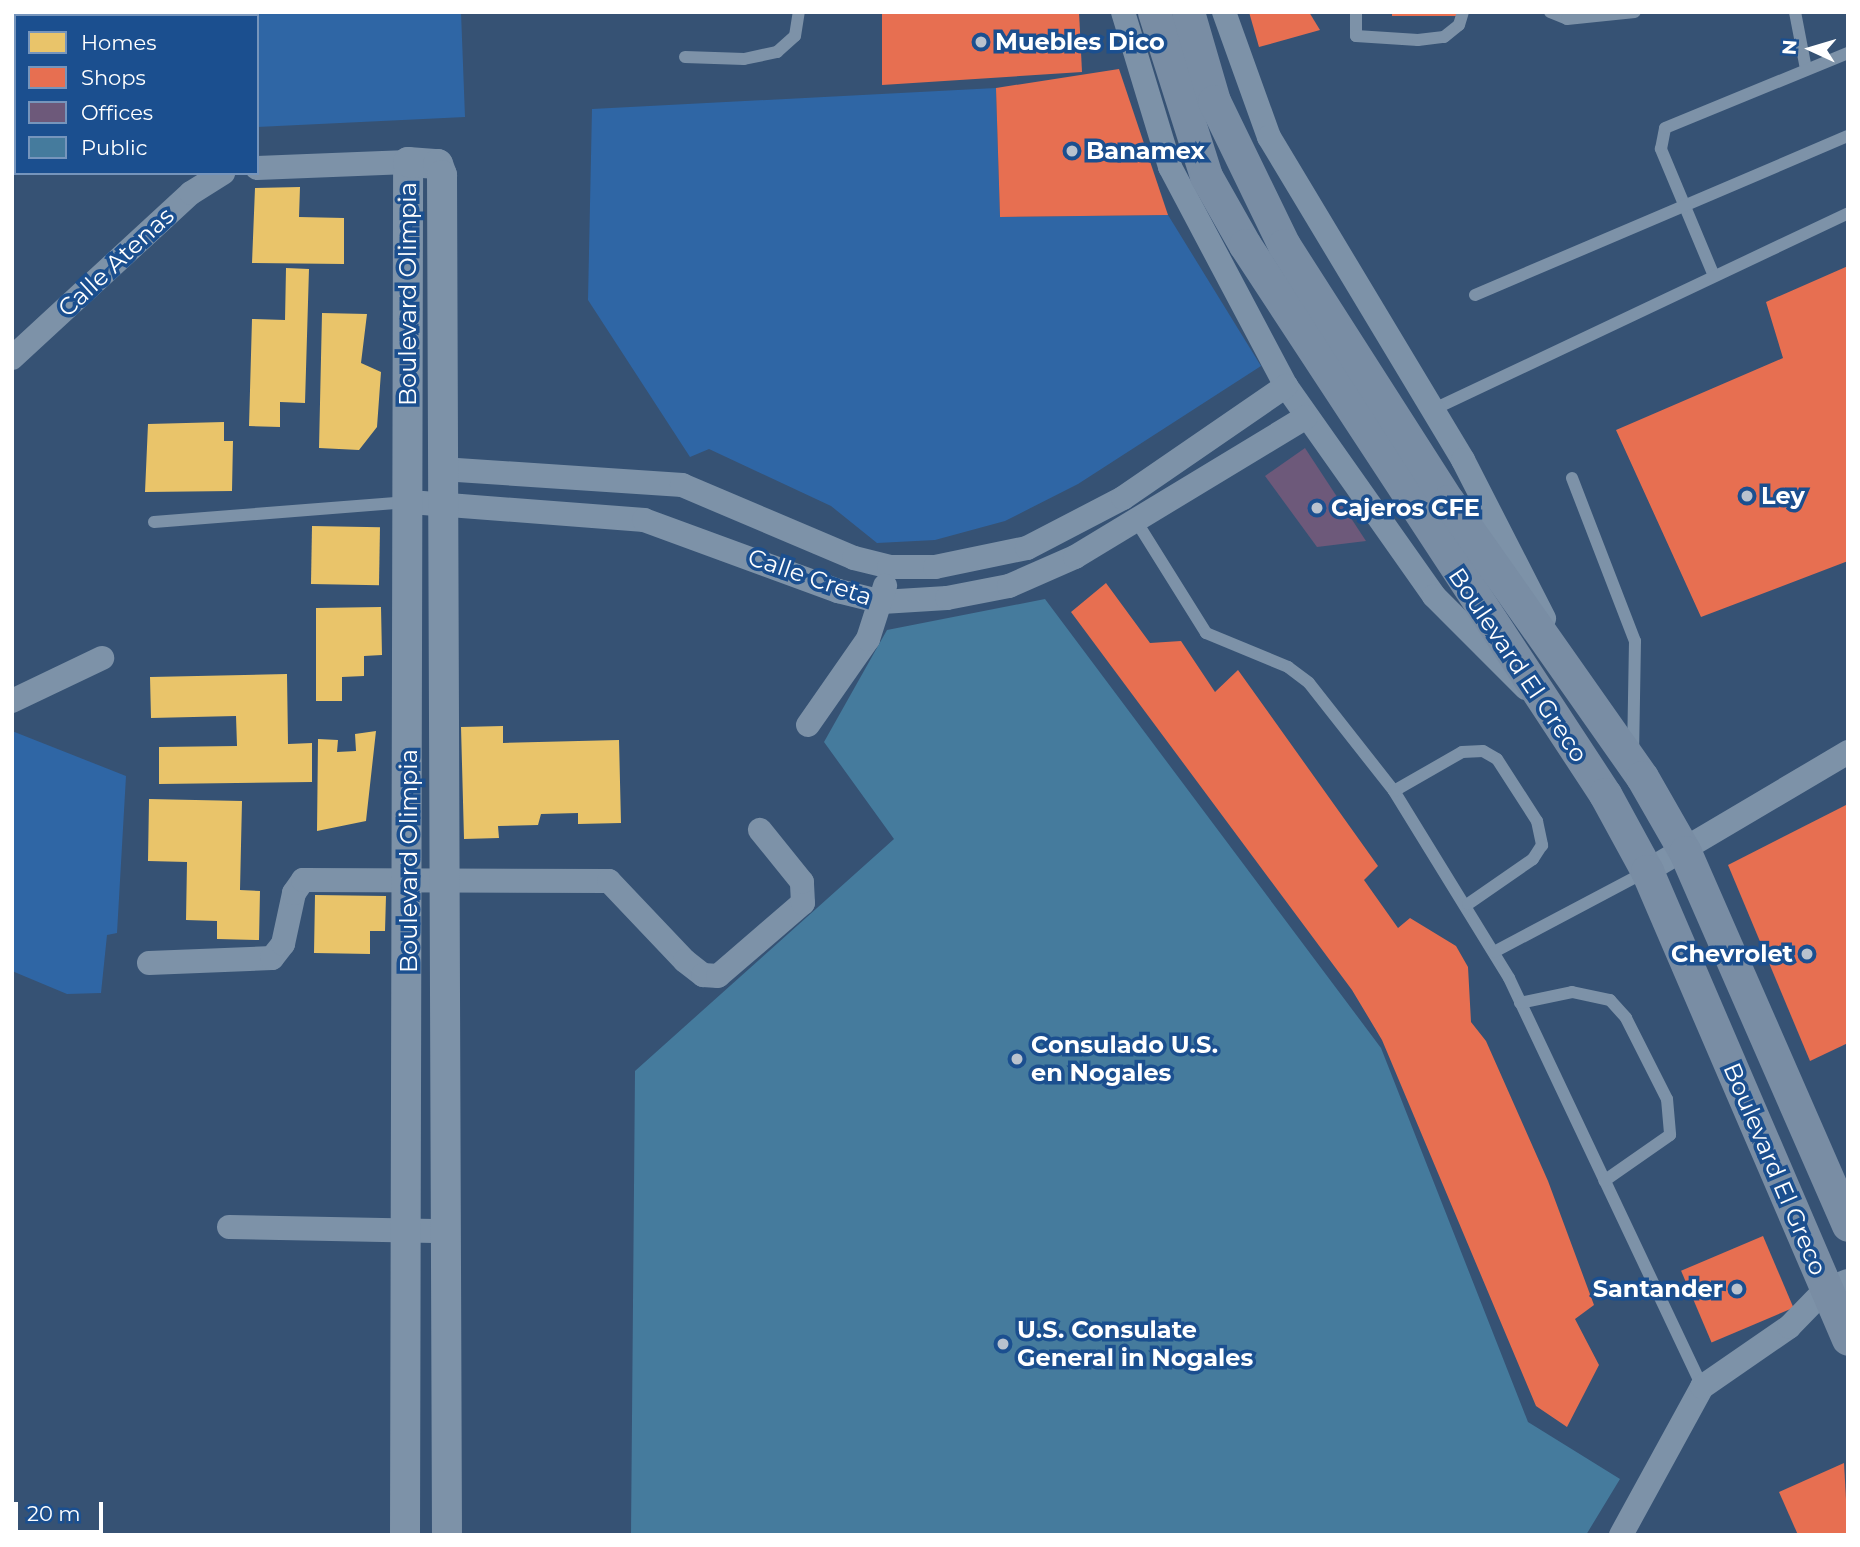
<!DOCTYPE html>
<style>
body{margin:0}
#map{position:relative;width:1860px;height:1547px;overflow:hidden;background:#365274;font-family:Montserrat,sans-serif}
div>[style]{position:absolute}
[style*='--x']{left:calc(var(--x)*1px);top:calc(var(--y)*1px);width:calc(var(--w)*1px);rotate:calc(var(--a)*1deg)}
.green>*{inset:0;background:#2f66a5}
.homes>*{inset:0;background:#e9c46a;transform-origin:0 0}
.shops>*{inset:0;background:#e76f51;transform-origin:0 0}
.offices>*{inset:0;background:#6d597a}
.public>*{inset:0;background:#457b9d}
.service>*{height:12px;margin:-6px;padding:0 6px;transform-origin:6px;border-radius:6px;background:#7d92a8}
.minor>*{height:24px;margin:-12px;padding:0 12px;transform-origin:12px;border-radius:12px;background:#7d92a8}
.tertiary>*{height:30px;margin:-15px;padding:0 15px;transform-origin:15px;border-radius:15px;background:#7d92a8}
.secondary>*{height:33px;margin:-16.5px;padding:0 16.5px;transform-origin:16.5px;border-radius:16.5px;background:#798da4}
.dots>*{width:19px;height:19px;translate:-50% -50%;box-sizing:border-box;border:4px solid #1b4f8f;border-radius:50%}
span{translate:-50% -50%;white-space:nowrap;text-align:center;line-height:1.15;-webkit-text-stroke:7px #1b4f8f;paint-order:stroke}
.poi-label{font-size:24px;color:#fff;font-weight:700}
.left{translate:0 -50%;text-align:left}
.right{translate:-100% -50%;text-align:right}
.street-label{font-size:24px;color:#fff}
.frame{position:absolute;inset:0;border:14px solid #fff;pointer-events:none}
.legend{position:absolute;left:14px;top:14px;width:245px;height:161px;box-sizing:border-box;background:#1b4f8f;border:2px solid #7695bc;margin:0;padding:9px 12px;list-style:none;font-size:21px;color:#fff}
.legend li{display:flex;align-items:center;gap:14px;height:35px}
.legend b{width:35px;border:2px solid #7695bc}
.north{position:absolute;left:1776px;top:14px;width:70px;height:70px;-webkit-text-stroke:5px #1b4f8f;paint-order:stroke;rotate:274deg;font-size:19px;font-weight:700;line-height:28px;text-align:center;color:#fff}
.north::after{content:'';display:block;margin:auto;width:24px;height:32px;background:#fff;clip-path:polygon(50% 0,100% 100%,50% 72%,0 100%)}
.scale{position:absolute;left:14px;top:1502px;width:89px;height:32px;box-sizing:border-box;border:4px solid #fff;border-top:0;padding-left:9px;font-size:21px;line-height:24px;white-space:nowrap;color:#fff;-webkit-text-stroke:5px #1b4f8f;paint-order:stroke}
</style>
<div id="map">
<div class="green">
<i style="clip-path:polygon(47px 12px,461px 12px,465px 117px,257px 127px,257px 16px)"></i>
<i style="clip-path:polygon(996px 88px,1000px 217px,1168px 215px,1261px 366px,1078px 484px,1005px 521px,935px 540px,877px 543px,831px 506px,709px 449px,690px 457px,588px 300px,592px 109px)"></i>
<i style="clip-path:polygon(12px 731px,126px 776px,117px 933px,107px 935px,101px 993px,67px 994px,12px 971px)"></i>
</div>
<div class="homes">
<i style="clip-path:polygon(300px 187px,299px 217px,344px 218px,344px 264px,252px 263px,255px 188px)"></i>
<i style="clip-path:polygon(286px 268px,309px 269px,305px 403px,280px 402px,280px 427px,249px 426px,252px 319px,285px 320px)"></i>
<i style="clip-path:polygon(322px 313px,367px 314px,361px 363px,381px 372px,377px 427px,359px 450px,319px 448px)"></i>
<i style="clip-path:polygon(224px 422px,224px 441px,233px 441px,232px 491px,145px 492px,148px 424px)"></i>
<i style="left:312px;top:526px;width:68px;height:58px;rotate:1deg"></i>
<i style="clip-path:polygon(381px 607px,382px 655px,364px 656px,364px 676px,342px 677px,342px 701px,316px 701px,316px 608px)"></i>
<i style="clip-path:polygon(287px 674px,288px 744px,312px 743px,312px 782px,159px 784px,159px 747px,237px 746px,236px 716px,151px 718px,150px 677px)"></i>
<i style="clip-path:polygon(503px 726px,503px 743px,619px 740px,621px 823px,578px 824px,578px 813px,541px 814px,538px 825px,498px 826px,499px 838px,464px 839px,461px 727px)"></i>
<i style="clip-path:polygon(376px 731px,366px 821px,317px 831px,318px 739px,338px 740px,337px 752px,356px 751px,355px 734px)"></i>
<i style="clip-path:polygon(149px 799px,242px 801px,240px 890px,260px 891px,259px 940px,217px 939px,217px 921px,186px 920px,187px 862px,148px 861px)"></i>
<i style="clip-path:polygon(315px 895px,386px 896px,385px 931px,370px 931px,370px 954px,314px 953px)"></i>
</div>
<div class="shops">
<i style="clip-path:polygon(12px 12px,42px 16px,16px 16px,12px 104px)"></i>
<i style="clip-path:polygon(882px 12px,1079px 12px,1082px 72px,882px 85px)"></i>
<i style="clip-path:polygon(1249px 12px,1309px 12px,1320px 30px,1259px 47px)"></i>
<i style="left:1392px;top:12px;width:65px;height:4px"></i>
<i style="clip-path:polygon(1119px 69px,1168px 215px,1000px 217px,996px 88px)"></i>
<i style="clip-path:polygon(1848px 266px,1848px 561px,1701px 617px,1616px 430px,1783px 358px,1766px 302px)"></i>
<i style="clip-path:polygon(1106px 583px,1150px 643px,1181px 641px,1215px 692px,1238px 670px,1378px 866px,1364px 880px,1398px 928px,1410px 918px,1456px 946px,1468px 967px,1471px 1022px,1486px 1041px,1548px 1181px,1594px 1305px,1575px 1319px,1599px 1365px,1567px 1427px,1536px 1406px,1382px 1040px,1352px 990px,1071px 612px)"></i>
<i style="clip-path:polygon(1848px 804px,1848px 1043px,1810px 1061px,1728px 865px)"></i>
<i style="left:1763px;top:1236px;width:78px;height:89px;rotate:67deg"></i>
<i style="clip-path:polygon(1844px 1463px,1848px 1535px,1798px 1535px,1779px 1492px)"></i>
</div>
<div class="offices">
<i style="clip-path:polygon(1305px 448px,1366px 541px,1317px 547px,1265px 476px)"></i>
</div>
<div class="public">
<i style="clip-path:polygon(1045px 599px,1381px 1048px,1528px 1422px,1620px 1479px,1586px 1535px,631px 1535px,635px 1071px,894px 839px,824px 742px,887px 630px)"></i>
</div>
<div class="service">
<i style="--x:1356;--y:12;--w:24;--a:90"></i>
<i style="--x:1356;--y:36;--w:62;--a:3.7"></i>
<i style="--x:1418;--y:40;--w:26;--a:-7"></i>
<i style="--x:1444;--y:37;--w:19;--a:-39"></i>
<i style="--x:1459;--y:25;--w:14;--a:-73"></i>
<i style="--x:1550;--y:12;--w:18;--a:22"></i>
<i style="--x:1567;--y:19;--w:68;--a:-5.9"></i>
<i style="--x:1795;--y:12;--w:58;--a:79.1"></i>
<i style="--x:685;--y:57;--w:59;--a:1.9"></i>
<i style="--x:744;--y:59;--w:34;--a:-12"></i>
<i style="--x:777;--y:52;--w:24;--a:-42"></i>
<i style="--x:795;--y:36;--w:24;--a:-81"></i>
<i style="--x:1714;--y:276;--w:138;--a:-112.7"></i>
<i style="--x:1661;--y:149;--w:21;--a:-79"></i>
<i style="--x:1665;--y:128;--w:198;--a:-22.3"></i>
<i style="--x:1475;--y:295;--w:405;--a:-23.1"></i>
<i style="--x:1432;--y:410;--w:460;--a:-25.3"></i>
<i style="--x:1572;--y:478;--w:175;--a:68.9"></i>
<i style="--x:1635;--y:641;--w:112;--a:91"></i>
<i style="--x:1133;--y:516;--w:138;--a:58"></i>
<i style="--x:1206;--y:633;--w:89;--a:22.5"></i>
<i style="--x:1288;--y:667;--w:26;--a:37"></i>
<i style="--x:1309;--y:683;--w:137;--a:51.8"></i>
<i style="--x:1394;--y:791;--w:220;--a:58.4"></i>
<i style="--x:1509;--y:978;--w:452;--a:64.7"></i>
<i style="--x:154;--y:522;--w:255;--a:-4.5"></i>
<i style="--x:1394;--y:791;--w:78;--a:-29.8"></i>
<i style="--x:1462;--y:752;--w:21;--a:-3"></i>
<i style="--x:1483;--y:751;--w:16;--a:30"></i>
<i style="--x:1497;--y:759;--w:74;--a:57.2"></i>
<i style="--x:1537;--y:821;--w:25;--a:78"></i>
<i style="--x:1542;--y:845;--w:17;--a:123"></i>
<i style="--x:1533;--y:859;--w:79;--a:145.3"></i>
<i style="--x:1494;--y:952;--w:171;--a:-27.9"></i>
<i style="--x:1520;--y:1003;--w:53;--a:-11.9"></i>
<i style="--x:1572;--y:992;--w:39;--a:12"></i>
<i style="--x:1610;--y:1000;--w:24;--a:48"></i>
<i style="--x:1626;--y:1018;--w:91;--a:63.2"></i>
<i style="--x:1667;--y:1099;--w:36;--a:85"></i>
<i style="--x:1670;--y:1135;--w:80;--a:145.1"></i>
</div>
<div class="minor">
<i style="--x:1123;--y:12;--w:162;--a:73.1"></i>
<i style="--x:1170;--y:167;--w:248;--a:62.1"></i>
<i style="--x:1286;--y:386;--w:257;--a:54.8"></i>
<i style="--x:1434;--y:596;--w:130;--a:45"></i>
<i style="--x:1224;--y:12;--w:133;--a:70.2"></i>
<i style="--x:1269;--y:137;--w:377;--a:59"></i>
<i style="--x:1463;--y:460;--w:178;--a:62.9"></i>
<i style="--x:257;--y:168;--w:151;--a:-2.3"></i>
<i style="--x:12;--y:358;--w:243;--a:-42.7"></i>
<i style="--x:191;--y:193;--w:38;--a:-32"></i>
<i style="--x:442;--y:469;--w:241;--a:3.8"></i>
<i style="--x:682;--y:485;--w:187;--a:23"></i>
<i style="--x:854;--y:558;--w:36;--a:14"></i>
<i style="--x:889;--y:567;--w:46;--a:0"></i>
<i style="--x:935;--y:567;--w:94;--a:-11.7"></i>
<i style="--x:1027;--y:548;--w:108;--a:-27.5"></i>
<i style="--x:1123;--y:498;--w:198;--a:-34.5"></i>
<i style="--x:410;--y:502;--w:235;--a:4.4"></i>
<i style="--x:644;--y:520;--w:207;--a:20.1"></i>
<i style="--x:838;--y:591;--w:45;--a:14"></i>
<i style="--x:882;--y:602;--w:65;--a:-3.5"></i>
<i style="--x:947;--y:598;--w:63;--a:-11"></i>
<i style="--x:1009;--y:586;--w:72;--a:-23.7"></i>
<i style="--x:1075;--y:557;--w:270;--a:-31.2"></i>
<i style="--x:12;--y:701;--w:100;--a:-25.5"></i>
<i style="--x:808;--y:725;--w:105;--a:-55.1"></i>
<i style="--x:868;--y:639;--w:56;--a:-72.2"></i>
<i style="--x:1647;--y:871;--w:234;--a:-30.6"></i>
<i style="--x:149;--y:963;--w:123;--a:-2.3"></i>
<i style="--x:272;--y:958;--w:18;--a:-52"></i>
<i style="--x:283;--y:944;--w:52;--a:-77.8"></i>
<i style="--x:294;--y:893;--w:16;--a:-55"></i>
<i style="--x:303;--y:880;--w:306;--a:0.2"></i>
<i style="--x:609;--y:881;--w:110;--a:46.5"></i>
<i style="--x:685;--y:961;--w:23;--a:38"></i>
<i style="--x:703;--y:975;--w:15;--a:4"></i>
<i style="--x:718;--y:976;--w:112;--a:-40.7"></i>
<i style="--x:803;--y:903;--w:21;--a:-93"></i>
<i style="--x:802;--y:882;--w:67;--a:-128.9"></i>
<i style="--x:229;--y:1227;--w:218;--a:1.1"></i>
<i style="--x:1621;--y:1535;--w:169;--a:-61.3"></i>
<i style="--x:1702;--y:1387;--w:106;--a:-34.6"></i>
<i style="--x:1789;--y:1327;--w:53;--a:-45.8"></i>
<i style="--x:1826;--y:1289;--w:23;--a:-20"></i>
</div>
<div class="tertiary">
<i style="--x:405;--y:1535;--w:1373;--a:-89.87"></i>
<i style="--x:408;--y:162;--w:30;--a:4"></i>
<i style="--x:438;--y:164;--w:12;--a:70"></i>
<i style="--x:442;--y:175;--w:1360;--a:89.79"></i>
</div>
<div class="secondary">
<i style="--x:1154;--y:12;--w:172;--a:72.4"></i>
<i style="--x:1206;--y:176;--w:79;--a:60.5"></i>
<i style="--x:1245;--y:245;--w:657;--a:56.75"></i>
<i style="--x:1605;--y:794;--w:88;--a:61.4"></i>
<i style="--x:1647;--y:871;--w:509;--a:66.76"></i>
<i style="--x:1188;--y:12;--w:93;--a:73.7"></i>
<i style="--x:1214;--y:101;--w:160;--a:64.1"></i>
<i style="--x:1284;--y:245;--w:304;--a:57.4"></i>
<i style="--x:1448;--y:501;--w:337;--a:54.9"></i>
<i style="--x:1642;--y:777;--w:86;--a:60.2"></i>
<i style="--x:1685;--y:852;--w:407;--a:66.4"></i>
</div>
<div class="dots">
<i style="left:981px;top:42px;background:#b9c2ce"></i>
<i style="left:1072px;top:151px;background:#b9c2ce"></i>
<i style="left:1747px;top:496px;background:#b9c2ce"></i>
<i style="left:1317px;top:508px;background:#b9c2ce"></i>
<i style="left:1807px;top:954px;background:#b9c2ce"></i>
<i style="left:1017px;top:1059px;background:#b9c2ce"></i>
<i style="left:1737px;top:1289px;background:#b9c2ce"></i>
<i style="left:1003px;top:1344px;background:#b9c2ce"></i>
</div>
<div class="poi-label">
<span class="left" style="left:995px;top:42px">Muebles Dico</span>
<span class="left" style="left:1086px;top:151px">Banamex</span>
<span class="left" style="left:1761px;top:496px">Ley</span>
<span class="left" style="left:1331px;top:508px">Cajeros CFE</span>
<span class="right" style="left:1793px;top:954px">Chevrolet</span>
<span class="left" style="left:1031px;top:1059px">Consulado U.S.<br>en Nogales</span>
<span class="right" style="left:1723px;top:1289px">Santander</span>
<span class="left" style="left:1017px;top:1344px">U.S. Consulate<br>General in Nogales</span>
</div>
<div class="street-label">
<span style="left:116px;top:262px;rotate:-43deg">Calle Atenas</span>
<span style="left:408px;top:294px;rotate:-90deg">Boulevard Olimpia</span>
<span style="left:810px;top:577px;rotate:19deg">Calle Creta</span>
<span style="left:1518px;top:665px;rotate:56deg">Boulevard El Greco</span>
<span style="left:409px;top:861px;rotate:-90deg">Boulevard Olimpia</span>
<span style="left:1775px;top:1169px;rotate:67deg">Boulevard El Greco</span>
</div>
<div class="frame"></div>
<ul class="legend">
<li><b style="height:19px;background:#e9c46a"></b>Homes</li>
<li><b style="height:19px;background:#e76f51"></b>Shops</li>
<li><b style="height:19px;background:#6d597a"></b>Offices</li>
<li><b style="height:19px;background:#457b9d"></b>Public</li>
</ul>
<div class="north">N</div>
<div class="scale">20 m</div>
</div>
